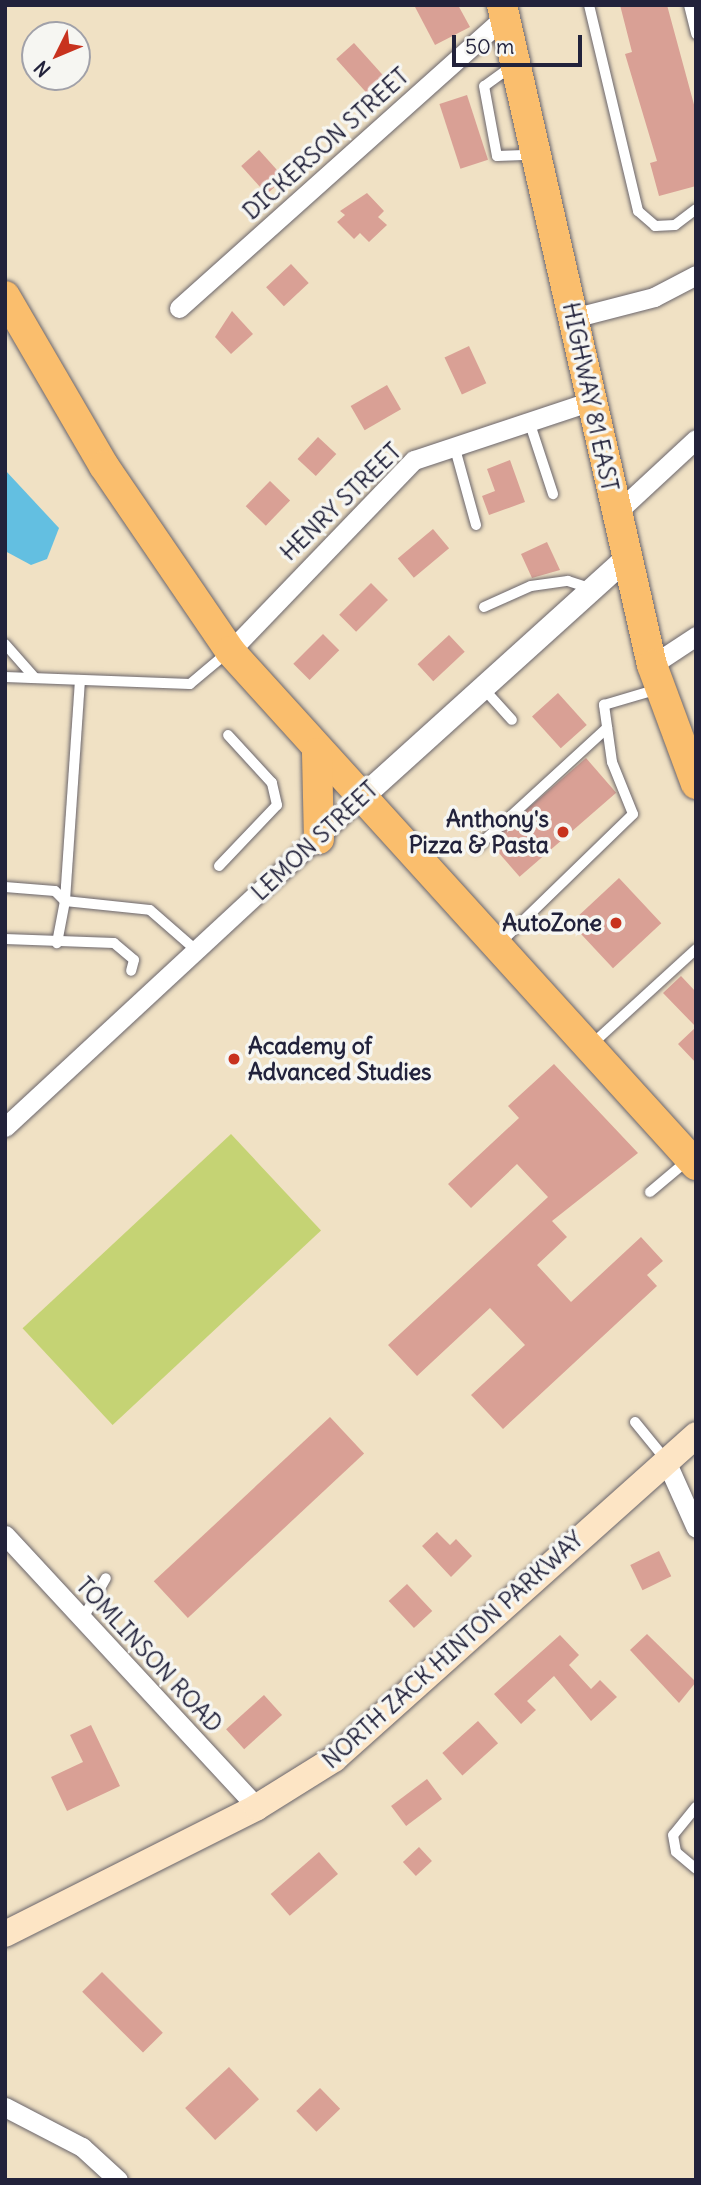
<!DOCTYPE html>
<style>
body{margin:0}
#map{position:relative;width:701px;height:2185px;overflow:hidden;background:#f0e1c4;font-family:Delius,sans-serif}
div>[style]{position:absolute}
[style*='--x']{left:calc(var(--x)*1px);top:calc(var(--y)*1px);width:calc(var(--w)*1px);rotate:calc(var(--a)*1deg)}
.green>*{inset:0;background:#c5d374;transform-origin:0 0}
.water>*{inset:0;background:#63bfe1}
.building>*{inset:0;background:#d9a095;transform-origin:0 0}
.roads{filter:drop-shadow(0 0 2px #6a656b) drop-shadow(0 0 2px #6a656b)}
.service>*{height:10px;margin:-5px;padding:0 5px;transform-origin:5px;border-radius:5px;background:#fff}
.minor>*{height:19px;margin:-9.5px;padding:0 9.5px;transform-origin:9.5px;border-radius:9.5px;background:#fff}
.tertiary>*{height:23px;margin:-11.5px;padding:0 11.5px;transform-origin:11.5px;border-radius:11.5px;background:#fff}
.secondary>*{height:26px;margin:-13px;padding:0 13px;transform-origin:13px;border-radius:13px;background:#fde5c5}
.primary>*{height:30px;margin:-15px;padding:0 15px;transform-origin:15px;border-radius:15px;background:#fabe6d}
.dots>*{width:19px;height:19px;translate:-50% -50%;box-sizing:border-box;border:4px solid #f6f6f2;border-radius:50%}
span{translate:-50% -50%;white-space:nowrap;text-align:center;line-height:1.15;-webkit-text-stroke:7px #f6f6f2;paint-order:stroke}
.street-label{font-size:23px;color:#22223b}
.poi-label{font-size:23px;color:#22223b;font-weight:700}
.right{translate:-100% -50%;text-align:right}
.left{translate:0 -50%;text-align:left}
.frame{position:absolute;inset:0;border:7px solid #22223b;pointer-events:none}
.north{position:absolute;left:21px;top:21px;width:70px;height:70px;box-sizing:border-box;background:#f6f6f2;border:2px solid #a1a1a9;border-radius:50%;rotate:227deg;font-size:19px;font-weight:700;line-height:28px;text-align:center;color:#22223b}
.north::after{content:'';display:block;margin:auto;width:24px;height:32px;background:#c8321e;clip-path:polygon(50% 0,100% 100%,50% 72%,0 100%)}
.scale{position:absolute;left:452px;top:35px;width:130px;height:32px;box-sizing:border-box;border:4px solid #22223b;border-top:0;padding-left:9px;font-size:21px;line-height:24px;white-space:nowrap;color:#22223b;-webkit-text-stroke:5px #f6f6f2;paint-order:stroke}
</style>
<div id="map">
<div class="green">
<i style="left:231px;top:1134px;width:132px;height:285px;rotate:47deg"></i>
</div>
<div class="water">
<i style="clip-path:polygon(5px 470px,59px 528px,47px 559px,31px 565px,5px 551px)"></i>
</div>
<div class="building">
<i style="clip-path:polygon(414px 5px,458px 5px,470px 27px,435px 45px)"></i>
<i style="clip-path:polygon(620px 5px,667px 5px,696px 112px,696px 186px,659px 196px,650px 163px,657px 161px,625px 54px,632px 52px)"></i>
<i style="left:354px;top:43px;width:48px;height:24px;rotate:48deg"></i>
<i style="left:467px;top:95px;width:68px;height:29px;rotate:72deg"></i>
<i style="left:259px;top:150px;width:38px;height:24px;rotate:48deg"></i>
<i style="clip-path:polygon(367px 193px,384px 211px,378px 217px,387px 225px,369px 242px,360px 233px,354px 239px,337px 222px,345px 215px,340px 211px)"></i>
<i style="left:291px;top:264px;width:26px;height:34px;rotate:47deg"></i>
<i style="clip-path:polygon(232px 311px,253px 334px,231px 354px,215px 337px)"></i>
<i style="left:469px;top:346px;width:41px;height:27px;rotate:65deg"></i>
<i style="left:387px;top:385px;width:28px;height:42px;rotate:60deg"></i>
<i style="left:318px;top:437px;width:25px;height:30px;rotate:43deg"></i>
<i style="clip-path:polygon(510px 460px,525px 502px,489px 515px,482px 496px,495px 491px,487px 469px)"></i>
<i style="left:270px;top:481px;width:28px;height:35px;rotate:44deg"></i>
<i style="left:433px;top:529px;width:25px;height:46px;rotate:50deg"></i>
<i style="clip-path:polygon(547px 542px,560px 570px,532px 578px,521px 554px)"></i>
<i style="left:371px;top:583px;width:24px;height:45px;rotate:45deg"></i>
<i style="left:323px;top:634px;width:23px;height:42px;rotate:45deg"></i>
<i style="left:449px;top:635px;width:23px;height:43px;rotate:47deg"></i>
<i style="left:558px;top:693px;width:43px;height:35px;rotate:48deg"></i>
<i style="left:586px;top:758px;width:46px;height:128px;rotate:49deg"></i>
<i style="left:619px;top:878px;width:62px;height:66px;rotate:47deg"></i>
<i style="clip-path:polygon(681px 976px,696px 992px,696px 1063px,678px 1044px,696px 1027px,663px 993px)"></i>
<i style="clip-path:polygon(554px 1064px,638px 1153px,552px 1221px,567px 1237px,537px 1265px,571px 1302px,641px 1237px,663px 1261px,647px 1275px,657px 1286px,503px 1429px,471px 1395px,525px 1345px,490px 1308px,417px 1376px,388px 1345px,548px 1197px,517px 1164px,471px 1208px,448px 1184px,519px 1118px,508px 1106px)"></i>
<i style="left:330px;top:1417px;width:50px;height:241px;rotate:47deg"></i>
<i style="clip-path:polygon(437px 1532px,450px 1545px,456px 1539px,472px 1556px,451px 1577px,422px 1546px)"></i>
<i style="left:659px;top:1551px;width:28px;height:32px;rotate:64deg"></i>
<i style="left:407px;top:1584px;width:37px;height:25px;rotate:47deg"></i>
<i style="clip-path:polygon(647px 1634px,696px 1682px,679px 1703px,630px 1650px)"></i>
<i style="clip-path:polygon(560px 1635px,579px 1655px,569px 1665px,591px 1689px,600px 1680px,617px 1697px,591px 1721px,554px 1676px,527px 1701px,536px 1710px,521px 1724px,494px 1694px)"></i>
<i style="left:264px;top:1695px;width:27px;height:51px;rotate:48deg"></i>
<i style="left:478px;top:1721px;width:30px;height:48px;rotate:48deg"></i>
<i style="clip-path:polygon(91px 1725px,120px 1786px,67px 1811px,51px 1777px,83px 1762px,70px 1735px)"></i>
<i style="left:427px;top:1779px;width:25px;height:45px;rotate:53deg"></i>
<i style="left:419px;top:1847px;width:19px;height:22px;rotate:47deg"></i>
<i style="left:319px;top:1852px;width:29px;height:64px;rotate:49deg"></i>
<i style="left:102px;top:1972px;width:86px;height:28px;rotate:45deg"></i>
<i style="left:229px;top:2067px;width:44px;height:60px;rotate:47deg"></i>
<i style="left:320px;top:2088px;width:29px;height:33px;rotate:46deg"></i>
</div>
<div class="roads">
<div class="service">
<i style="--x:589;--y:5;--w:212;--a:76.6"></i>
<i style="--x:638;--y:211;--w:23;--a:41"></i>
<i style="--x:655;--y:226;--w:20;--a:-3"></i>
<i style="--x:675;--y:225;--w:26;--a:-37"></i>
<i style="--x:689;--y:5;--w:30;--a:76"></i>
<i style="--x:512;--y:66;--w:34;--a:144"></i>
<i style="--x:484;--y:86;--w:71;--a:79.5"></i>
<i style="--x:497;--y:156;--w:34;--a:-2"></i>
<i style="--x:529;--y:421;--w:77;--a:71.8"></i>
<i style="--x:454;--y:445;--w:83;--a:74.6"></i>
<i style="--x:484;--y:607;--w:51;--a:-24.1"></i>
<i style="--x:531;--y:586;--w:37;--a:-8"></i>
<i style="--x:568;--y:581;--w:25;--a:18"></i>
<i style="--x:5;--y:644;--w:45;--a:48.6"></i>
<i style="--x:5;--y:677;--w:185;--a:2.2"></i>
<i style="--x:190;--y:684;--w:48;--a:-40"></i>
<i style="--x:80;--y:680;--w:222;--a:93.9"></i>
<i style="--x:65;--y:901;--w:85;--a:6"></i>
<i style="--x:150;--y:910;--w:62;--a:41.1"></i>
<i style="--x:483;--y:688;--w:43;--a:47.8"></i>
<i style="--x:476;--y:848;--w:178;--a:-42.5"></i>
<i style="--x:219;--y:866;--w:84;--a:-46.4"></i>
<i style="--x:277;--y:805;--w:23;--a:-103"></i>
<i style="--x:272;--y:783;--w:65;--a:-132.5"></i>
<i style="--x:5;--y:887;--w:50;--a:4.6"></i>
<i style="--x:55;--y:891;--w:14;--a:45"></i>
<i style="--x:65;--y:901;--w:43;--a:100.8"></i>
<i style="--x:5;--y:939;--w:109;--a:2.1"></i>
<i style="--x:114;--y:943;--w:26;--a:40"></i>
<i style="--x:134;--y:960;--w:11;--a:105"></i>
<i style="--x:498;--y:945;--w:188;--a:-44.1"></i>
<i style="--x:633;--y:814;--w:56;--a:-112"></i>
<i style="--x:612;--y:762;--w:58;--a:-98"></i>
<i style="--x:604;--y:705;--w:56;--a:-16.5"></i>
<i style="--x:591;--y:1045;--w:142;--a:-42.4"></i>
<i style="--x:650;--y:1192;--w:48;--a:-40"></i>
<i style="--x:635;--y:1422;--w:49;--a:50.8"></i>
<i style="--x:82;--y:1620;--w:48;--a:-60.3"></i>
<i style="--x:696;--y:1807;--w:36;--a:129"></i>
<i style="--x:673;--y:1835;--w:17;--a:80"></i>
<i style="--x:676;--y:1852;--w:26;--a:40"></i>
</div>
<div class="minor">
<i style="--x:179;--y:308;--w:436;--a:-41.8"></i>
<i style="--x:573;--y:318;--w:84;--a:-14.5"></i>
<i style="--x:654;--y:297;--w:47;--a:-27.6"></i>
<i style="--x:615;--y:514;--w:110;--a:-42.8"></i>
<i style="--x:230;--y:651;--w:265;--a:-46.1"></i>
<i style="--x:414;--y:460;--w:187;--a:-18.4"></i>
<i style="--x:652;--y:665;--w:53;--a:-33.4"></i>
<i style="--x:5;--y:1127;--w:483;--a:-42.8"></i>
<i style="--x:666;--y:1461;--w:73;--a:65.9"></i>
<i style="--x:5;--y:1535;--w:371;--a:47.2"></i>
<i style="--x:5;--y:2107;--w:87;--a:27.5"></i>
<i style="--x:82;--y:2147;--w:49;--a:42.5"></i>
</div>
<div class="tertiary">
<i style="--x:359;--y:799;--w:363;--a:-42.1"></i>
</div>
<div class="secondary">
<i style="--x:5;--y:1934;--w:282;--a:-26.7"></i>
<i style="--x:257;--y:1807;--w:91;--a:-31.9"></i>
<i style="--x:334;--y:1759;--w:486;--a:-41.8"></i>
</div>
<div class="primary">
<i style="--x:502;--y:5;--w:677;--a:77.2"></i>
<i style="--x:652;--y:665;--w:127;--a:69.7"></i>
<i style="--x:5;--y:296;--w:197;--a:59.8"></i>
<i style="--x:104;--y:466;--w:224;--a:55.7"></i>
<i style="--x:230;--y:651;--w:694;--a:47.8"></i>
<i style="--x:317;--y:753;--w:86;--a:88.7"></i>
</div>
</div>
<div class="dots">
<i style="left:563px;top:832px;background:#c8321e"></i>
<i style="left:616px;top:923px;background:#c8321e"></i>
<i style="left:234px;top:1059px;background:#c8321e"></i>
</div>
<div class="street-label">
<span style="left:326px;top:144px;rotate:-42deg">DICKERSON STREET</span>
<span style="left:590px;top:397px;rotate:78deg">HIGHWAY 81 EAST</span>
<span style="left:341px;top:502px;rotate:-44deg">HENRY STREET</span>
<span style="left:315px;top:841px;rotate:-43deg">LEMON STREET</span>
<span style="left:453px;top:1650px;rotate:-42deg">NORTH ZACK HINTON PARKWAY</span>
<span style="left:149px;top:1655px;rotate:47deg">TOMLINSON ROAD</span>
</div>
<div class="poi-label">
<span class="right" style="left:549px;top:832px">Anthony's<br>Pizza &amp; Pasta</span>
<span class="right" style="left:602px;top:923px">AutoZone</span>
<span class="left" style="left:248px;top:1059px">Academy of<br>Advanced Studies</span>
</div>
<div class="frame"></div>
<div class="north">N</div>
<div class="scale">50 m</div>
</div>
